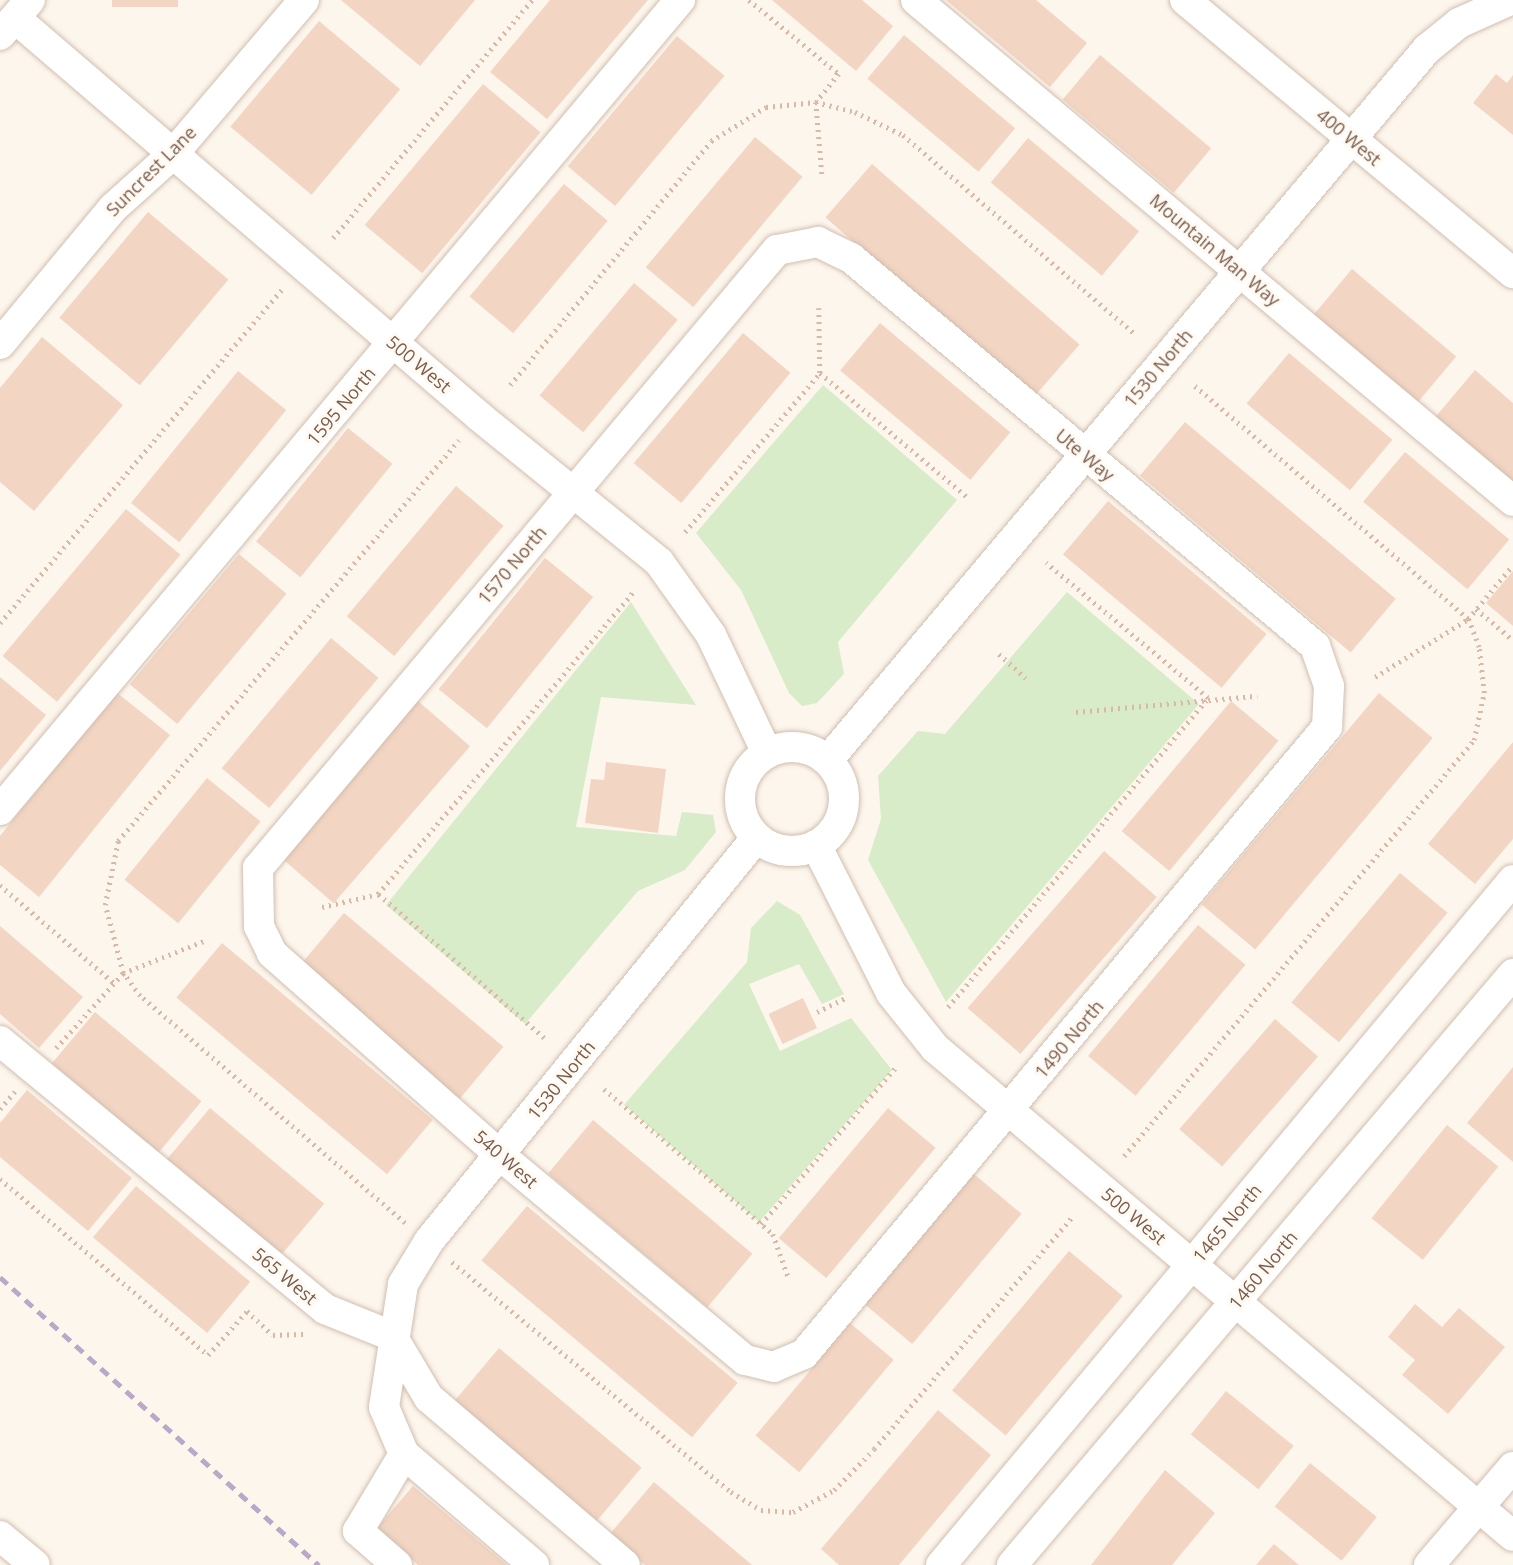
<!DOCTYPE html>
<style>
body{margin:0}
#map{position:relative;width:1513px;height:1565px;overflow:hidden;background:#fdf6ec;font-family:"Open Sans",sans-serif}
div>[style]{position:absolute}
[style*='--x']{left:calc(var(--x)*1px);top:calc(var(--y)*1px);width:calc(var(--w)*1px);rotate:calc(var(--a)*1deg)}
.green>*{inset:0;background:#d8ecc9}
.building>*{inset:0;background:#f3d5c3;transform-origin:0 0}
.path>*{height:4.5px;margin-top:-2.25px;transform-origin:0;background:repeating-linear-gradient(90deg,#d9b8a5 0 2px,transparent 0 7px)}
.roads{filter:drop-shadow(0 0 2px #d1beb0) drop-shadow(0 0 2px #d1beb0)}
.minor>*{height:30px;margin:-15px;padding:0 15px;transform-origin:15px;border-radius:15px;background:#fff}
.minor>.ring{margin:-15px;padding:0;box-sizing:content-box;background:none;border:30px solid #fff;border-radius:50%}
.rail>*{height:5px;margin-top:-2.5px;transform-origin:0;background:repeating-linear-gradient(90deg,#b9a8c9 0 10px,transparent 0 17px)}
span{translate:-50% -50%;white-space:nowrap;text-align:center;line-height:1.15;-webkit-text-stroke:6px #fffaf3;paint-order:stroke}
.street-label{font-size:18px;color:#7a5c4d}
</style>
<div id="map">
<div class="green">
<i style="clip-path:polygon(823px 385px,957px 500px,838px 642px,844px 674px,817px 703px,802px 706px,789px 693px,741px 590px,696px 533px)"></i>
<i style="clip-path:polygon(1067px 592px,1199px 704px,946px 1002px,868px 860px,881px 819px,878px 776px,918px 731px,945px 734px)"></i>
<i style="clip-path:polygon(631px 602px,696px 705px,601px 697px,576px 827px,676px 836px,682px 812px,713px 815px,716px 832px,685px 870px,638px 891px,525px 1024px,386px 905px)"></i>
<i style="clip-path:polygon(777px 901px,800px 915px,844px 994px,822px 1004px,799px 964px,749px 984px,780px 1051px,851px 1018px,892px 1070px,759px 1222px,624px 1105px,747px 962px,751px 928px)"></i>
</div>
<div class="building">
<i style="left:112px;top:0;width:66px;height:7px"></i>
<i style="clip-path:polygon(341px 0,475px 0,420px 66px)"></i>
<i style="clip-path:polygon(550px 0,648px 0,547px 119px,490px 72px)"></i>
<i style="clip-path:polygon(772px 0,862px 0,893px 26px,856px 71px)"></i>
<i style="clip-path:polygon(946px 0,1036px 0,1087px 43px,1050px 87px)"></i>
<i style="left:319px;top:21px;width:106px;height:138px;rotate:40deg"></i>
<i style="left:904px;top:35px;width:145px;height:57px;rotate:40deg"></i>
<i style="left:677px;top:36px;width:62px;height:170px;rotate:40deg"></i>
<i style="left:1100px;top:55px;width:145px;height:58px;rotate:40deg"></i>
<i style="clip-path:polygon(1496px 74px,1507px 83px,1513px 75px,1513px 135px,1473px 103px)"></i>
<i style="left:483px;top:84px;width:75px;height:184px;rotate:40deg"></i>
<i style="left:755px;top:137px;width:62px;height:170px;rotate:40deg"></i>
<i style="left:1028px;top:138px;width:145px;height:58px;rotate:40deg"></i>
<i style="left:872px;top:164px;width:275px;height:71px;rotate:41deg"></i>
<i style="left:564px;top:184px;width:57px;height:147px;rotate:40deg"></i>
<i style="left:148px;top:212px;width:105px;height:138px;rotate:40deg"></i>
<i style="left:1352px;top:269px;width:136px;height:66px;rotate:40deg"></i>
<i style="left:634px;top:283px;width:57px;height:147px;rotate:40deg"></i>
<i style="left:880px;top:323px;width:170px;height:62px;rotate:40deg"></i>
<i style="left:743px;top:333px;width:62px;height:170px;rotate:40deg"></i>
<i style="clip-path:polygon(42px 337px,123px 405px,34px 511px,0 482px,0 388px)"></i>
<i style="left:1289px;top:353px;width:135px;height:66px;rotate:40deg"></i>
<i style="clip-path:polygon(1475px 370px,1513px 403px,1513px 489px,1432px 421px)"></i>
<i style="left:238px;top:371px;width:62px;height:170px;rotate:39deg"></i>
<i style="left:1185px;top:422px;width:275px;height:70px;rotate:40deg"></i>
<i style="left:348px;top:428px;width:57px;height:146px;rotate:39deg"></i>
<i style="left:1405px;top:452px;width:136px;height:65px;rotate:40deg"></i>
<i style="left:456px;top:486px;width:62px;height:170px;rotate:40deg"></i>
<i style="left:1108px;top:501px;width:207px;height:70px;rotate:40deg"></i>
<i style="left:126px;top:509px;width:71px;height:192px;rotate:40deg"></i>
<i style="left:239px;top:554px;width:62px;height:170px;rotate:40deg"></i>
<i style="left:545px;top:558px;width:62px;height:169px;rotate:39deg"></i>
<i style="clip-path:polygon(1513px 571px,1513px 626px,1486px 603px)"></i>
<i style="left:331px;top:638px;width:62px;height:170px;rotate:40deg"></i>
<i style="clip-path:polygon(0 677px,46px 715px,0 771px)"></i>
<i style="clip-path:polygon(116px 692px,170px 735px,39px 897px,0 865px,0 836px)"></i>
<i style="left:1379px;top:693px;width:70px;height:276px;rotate:40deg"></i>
<i style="left:418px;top:701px;width:69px;height:208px;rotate:41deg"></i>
<i style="left:1231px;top:701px;width:62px;height:170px;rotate:40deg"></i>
<i style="clip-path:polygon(1513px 742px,1513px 839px,1475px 884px,1428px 844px)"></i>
<i style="clip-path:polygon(606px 762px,666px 769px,658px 833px,585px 823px,591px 779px,604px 780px)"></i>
<i style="left:207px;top:778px;width:69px;height:131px;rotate:39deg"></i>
<i style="left:1104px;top:851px;width:70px;height:208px;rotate:41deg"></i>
<i style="left:1400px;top:873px;width:62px;height:169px;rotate:40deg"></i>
<i style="left:344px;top:913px;width:208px;height:69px;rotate:40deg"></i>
<i style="left:1198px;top:925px;width:62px;height:171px;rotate:40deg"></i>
<i style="clip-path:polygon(0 926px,83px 997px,39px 1048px,0 1014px)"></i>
<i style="left:222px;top:943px;width:275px;height:71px;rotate:40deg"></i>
<i style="left:803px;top:998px;width:33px;height:38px;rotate:65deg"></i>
<i style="left:95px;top:1012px;width:139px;height:67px;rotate:40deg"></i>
<i style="left:1275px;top:1019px;width:57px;height:146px;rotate:41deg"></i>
<i style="clip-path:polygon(1513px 1067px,1513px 1162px,1467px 1123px)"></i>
<i style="clip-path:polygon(27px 1090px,132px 1178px,88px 1231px,0 1157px,0 1123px)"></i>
<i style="left:210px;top:1108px;width:149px;height:67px;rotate:40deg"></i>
<i style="left:888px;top:1108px;width:62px;height:170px;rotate:40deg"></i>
<i style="left:593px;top:1120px;width:208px;height:70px;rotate:40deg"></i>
<i style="left:1447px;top:1125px;width:66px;height:120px;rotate:39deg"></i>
<i style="left:974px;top:1174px;width:62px;height:170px;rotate:40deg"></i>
<i style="left:136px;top:1186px;width:149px;height:67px;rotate:40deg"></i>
<i style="left:527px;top:1206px;width:275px;height:71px;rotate:40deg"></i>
<i style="left:1069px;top:1251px;width:70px;height:182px;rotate:40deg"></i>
<i style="clip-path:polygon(1415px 1304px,1442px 1327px,1459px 1308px,1505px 1347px,1448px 1414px,1402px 1375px,1415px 1360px,1388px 1337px)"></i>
<i style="left:850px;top:1323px;width:57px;height:147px;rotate:40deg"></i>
<i style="left:499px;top:1348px;width:186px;height:69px;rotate:40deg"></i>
<i style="left:1226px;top:1391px;width:87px;height:56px;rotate:39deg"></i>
<i style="clip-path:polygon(938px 1410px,991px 1455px,899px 1565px,839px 1565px,821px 1549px)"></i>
<i style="left:1310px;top:1463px;width:86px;height:56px;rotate:39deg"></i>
<i style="clip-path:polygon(1165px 1470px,1215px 1513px,1172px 1565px,1091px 1565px)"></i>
<i style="clip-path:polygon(654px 1482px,752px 1565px,645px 1565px,609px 1535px)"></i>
<i style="clip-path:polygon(413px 1486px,507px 1565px,418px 1565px,376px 1529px)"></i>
<i style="clip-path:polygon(1274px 1544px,1299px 1565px,1256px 1565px)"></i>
</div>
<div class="path">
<i style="--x:749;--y:0;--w:117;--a:39.4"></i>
<i style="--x:839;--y:74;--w:36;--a:129"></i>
<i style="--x:816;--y:102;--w:72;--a:85.2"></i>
<i style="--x:333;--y:238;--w:310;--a:-50.1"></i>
<i style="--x:819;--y:308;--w:65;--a:89.1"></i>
<i style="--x:510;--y:385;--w:316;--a:-50.5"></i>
<i style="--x:711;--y:141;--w:65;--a:-31.7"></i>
<i style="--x:766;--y:107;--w:50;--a:-5.7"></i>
<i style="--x:816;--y:102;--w:40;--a:14.4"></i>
<i style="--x:855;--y:112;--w:53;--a:25.6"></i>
<i style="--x:903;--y:135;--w:306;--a:40.6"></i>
<i style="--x:685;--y:532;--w:209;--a:-49.7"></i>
<i style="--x:820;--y:373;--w:192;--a:40.1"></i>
<i style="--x:1476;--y:609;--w:48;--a:40"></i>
<i style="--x:0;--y:623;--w:436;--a:-49.8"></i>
<i style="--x:999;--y:654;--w:36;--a:42"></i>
<i style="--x:1375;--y:677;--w:110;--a:-31.9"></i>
<i style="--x:1468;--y:619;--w:70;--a:-50.2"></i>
<i style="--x:1076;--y:712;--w:182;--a:-5.1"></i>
<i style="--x:0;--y:885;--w:150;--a:40.7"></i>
<i style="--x:322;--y:907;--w:57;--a:-13.1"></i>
<i style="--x:948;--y:1007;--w:404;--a:-49.9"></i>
<i style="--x:1208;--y:698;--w:211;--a:-140.2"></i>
<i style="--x:817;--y:1012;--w:34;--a:-26"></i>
<i style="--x:544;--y:1038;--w:220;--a:-139.1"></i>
<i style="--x:378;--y:894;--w:398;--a:-49.8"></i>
<i style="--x:56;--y:1048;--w:101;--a:-48.2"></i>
<i style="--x:123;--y:973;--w:87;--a:-21.6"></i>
<i style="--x:604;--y:1089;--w:223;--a:40.6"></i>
<i style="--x:773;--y:1234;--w:48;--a:70.4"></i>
<i style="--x:0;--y:1109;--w:23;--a:-50"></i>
<i style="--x:1124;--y:1156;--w:544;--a:-49.92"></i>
<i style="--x:1474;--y:740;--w:48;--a:-78"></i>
<i style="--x:1484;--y:693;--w:46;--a:-96.2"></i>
<i style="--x:1479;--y:647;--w:30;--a:-111"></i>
<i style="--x:1468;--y:619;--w:362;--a:-139.6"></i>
<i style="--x:0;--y:1179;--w:272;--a:40.2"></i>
<i style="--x:208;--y:1355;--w:59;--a:-48.4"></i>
<i style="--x:247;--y:1311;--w:35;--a:43"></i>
<i style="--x:273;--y:1335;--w:35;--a:-2"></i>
<i style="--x:405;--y:1223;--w:349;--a:-139.4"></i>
<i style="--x:140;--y:996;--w:29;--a:-126"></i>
<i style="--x:123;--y:973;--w:70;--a:-104.8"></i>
<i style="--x:105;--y:905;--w:65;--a:-78.5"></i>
<i style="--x:118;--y:841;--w:526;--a:-49.62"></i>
<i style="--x:761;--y:1224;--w:208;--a:-49.3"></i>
<i style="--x:452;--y:1262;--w:362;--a:39.5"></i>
<i style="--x:731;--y:1492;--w:35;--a:31"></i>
<i style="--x:761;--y:1510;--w:32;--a:4"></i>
<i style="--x:793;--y:1512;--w:47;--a:-28.2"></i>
<i style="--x:834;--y:1490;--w:57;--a:-45.7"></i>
<i style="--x:874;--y:1449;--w:306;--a:-49.5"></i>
</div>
<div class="roads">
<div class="minor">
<i style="--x:916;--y:0;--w:779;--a:40"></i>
<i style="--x:1185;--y:0;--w:427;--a:39.8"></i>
<i style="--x:15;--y:18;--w:613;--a:40.63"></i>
<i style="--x:480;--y:417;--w:230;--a:39"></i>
<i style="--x:659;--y:562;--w:90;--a:54.5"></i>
<i style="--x:711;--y:635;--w:131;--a:64.6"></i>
<i style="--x:0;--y:35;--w:46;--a:-49.4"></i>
<i style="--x:818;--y:242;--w:37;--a:26"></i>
<i style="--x:851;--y:258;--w:605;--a:39.9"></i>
<i style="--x:1315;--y:646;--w:42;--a:70.7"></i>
<i style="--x:1329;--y:686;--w:41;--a:92.8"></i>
<i style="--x:1327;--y:727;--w:816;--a:129.83"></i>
<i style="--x:804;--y:1354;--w:33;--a:157"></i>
<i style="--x:774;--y:1367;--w:30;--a:-166"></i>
<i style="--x:745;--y:1360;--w:319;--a:-140.1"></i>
<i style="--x:500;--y:1155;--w:305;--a:-138.5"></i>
<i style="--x:272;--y:953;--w:30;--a:-116"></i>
<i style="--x:259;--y:926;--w:58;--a:-91"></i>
<i style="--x:258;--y:868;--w:807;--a:-49.98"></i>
<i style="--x:777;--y:250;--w:42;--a:-11"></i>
<i style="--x:0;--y:344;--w:177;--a:-50.3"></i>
<i style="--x:113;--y:208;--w:81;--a:-42"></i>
<i style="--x:173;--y:154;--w:202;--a:-49.6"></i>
<i class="ring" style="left:740px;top:747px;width:74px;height:74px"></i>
<i style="--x:828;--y:760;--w:930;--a:-49.89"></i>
<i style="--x:1427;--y:49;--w:41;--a:-39.1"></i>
<i style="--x:1459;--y:23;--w:56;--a:-24.3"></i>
<i style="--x:0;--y:810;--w:1058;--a:-49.99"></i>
<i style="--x:816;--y:845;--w:166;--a:63.1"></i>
<i style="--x:891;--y:993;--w:70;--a:51.3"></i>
<i style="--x:935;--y:1048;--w:756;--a:40.17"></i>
<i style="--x:0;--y:1041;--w:421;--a:39.5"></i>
<i style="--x:325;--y:1309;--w:72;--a:21.9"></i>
<i style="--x:392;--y:1336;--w:72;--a:59.2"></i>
<i style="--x:429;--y:1398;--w:257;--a:40.4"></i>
<i style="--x:0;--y:1536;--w:45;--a:39.6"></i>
<i style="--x:397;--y:1565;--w:52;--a:-138.9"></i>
<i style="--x:358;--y:1531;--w:90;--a:-59.1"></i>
<i style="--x:534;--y:1565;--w:171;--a:-139.5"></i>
<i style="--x:404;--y:1454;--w:51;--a:-113.1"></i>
<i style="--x:384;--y:1407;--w:124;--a:-81.2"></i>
<i style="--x:403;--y:1284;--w:50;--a:-58.8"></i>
<i style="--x:429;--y:1241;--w:520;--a:-50.93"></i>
<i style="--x:941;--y:1565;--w:892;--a:-50.14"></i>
<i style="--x:1012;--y:1565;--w:775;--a:-49.71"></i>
<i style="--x:1429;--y:1565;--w:129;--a:-49.4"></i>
</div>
</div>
<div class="rail">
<i style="--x:0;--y:1277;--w:430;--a:42.1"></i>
</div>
<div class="street-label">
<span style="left:1349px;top:137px;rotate:40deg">400 West</span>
<span style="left:151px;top:171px;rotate:-45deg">Suncrest Lane</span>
<span style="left:1215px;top:250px;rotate:40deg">Mountain Man Way</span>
<span style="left:419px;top:364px;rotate:40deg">500 West</span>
<span style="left:1158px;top:368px;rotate:-50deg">1530 North</span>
<span style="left:341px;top:406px;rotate:-50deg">1595 North</span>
<span style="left:1085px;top:455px;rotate:40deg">Ute Way</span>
<span style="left:512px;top:565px;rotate:-50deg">1570 North</span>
<span style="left:1069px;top:1039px;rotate:-50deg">1490 North</span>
<span style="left:561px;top:1080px;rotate:-51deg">1530 North</span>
<span style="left:506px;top:1159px;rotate:41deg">540 West</span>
<span style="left:1134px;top:1216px;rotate:40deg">500 West</span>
<span style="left:1227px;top:1223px;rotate:-50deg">1465 North</span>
<span style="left:1263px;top:1270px;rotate:-50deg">1460 North</span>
<span style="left:285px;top:1276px;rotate:40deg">565 West</span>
</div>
</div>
